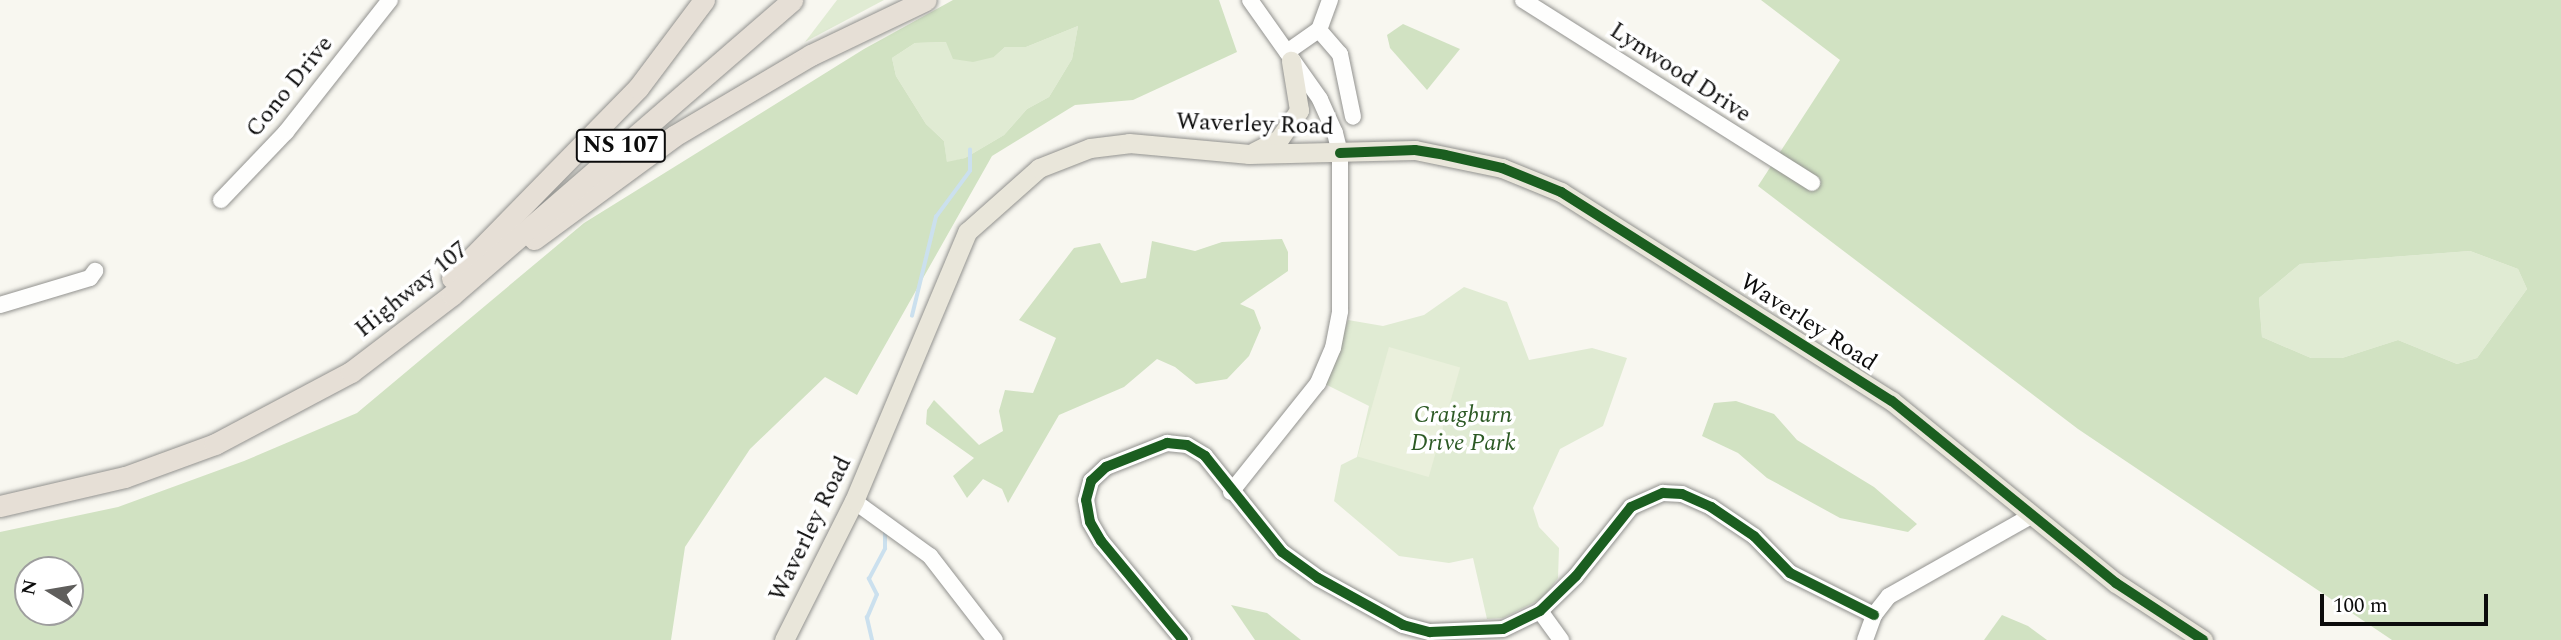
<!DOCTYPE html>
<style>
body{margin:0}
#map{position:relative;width:2561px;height:640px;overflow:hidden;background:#f8f7f0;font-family:Spectral,serif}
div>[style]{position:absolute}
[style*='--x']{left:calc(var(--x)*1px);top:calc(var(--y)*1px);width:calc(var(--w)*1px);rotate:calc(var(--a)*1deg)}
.green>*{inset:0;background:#e0ebd3}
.forest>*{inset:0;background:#d1e2c2}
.pitch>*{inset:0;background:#eaf0dc;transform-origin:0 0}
.stream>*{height:3.5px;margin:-1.75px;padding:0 1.75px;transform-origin:1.75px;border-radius:1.75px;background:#cbe0ee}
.roads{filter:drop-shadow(0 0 2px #92928f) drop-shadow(0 0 2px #92928f)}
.minor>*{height:16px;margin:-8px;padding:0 8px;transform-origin:8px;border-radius:8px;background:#fefefd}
.major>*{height:19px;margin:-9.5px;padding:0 9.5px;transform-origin:9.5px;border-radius:9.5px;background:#e9e6da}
.highway>*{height:21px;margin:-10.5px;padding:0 10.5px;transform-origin:10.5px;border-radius:10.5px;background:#e6dfd6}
.cycleway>*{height:10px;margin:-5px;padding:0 5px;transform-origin:5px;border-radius:5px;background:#1b5e20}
span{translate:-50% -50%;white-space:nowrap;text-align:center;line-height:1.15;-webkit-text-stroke:7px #fff;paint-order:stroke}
.shield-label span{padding:2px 5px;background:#fff;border:2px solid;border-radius:5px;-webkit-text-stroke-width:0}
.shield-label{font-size:23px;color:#0c0c0c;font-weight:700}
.street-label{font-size:24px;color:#0c0c0c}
.park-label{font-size:24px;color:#2d5a25;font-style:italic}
.north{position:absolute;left:14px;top:556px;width:70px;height:70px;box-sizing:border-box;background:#fff;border:2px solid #9e9e9e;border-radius:50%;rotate:281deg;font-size:19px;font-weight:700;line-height:28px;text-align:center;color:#0c0c0c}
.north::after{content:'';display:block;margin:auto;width:24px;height:32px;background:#5f5e5c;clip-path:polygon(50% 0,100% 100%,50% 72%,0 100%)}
.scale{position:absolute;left:2320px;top:594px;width:168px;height:32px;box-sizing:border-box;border:4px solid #0c0c0c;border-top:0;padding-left:9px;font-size:21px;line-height:24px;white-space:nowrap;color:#0c0c0c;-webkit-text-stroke:5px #fff;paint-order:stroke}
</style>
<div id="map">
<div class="green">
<i style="clip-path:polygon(837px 0,884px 0,805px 42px)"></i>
<i style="clip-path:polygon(1078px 26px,1072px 59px,1049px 97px,1027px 109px,1004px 135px,965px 158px,947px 163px,944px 141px,926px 124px,896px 76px,892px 58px,915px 43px,947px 42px,994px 57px,1005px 47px,1026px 47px)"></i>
<i style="clip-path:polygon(2470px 251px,2518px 269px,2527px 289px,2477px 358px,2457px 364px,2398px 340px,2342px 358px,2311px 358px,2262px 337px,2259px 298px,2300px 264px)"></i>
<i style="clip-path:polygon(1464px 287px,1507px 302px,1529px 360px,1592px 348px,1627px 358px,1603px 426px,1560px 449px,1533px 508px,1539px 527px,1559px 548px,1558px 578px,1543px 598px,1503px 618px,1487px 619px,1473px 558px,1449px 563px,1399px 556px,1334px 501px,1341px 465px,1357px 457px,1369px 406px,1325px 384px,1348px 320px,1383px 326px,1424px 315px)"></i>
</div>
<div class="forest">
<i style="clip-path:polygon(evenodd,953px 0,1219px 0,1237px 52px,1133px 100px,1075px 105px,992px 156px,857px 395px,825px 377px,750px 449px,685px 547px,671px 640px,0 640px,0 532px,118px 507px,244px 461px,357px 413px,584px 223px,864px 49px,953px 0,1078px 26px,1072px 59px,1049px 97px,1027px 109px,1004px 135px,965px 158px,947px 162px,944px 141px,926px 124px,896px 76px,892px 58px,915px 43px,946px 42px,953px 59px,973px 62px,994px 57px,1005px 47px,1026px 47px,1078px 26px,953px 0,28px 570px,70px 570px,70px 612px,28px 612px,28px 570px)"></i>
<i style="clip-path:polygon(evenodd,1761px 0,2561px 0,2561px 640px,2392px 640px,2078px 429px,1758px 186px,1840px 60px,1761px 0,2470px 251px,2518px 269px,2527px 289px,2477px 358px,2457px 364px,2398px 340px,2342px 358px,2311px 358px,2262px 337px,2259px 298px,2300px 264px,2470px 251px)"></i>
<i style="clip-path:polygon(1403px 24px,1460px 49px,1427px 90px,1390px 48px,1387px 35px)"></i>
<i style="clip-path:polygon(1282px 239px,1288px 252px,1288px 271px,1240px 304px,1254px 310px,1261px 328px,1249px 356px,1227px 379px,1196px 384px,1175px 367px,1157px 359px,1124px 387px,1059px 415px,1008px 503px,1002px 489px,983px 479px,967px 498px,953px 476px,974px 458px,926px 424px,927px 410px,934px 400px,979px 445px,1003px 431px,999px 411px,1005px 390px,1033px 393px,1056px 338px,1019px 320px,1074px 248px,1100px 243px,1121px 283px,1146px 278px,1152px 241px,1195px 251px,1222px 242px)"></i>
<i style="clip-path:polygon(1736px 401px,1774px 414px,1797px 440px,1874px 487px,1917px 524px,1908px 532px,1840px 518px,1767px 478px,1738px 453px,1702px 436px,1714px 403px)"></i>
<i style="clip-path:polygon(1231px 605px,1267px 613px,1301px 640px,1255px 640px)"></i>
<i style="clip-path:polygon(2002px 615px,2028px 626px,2047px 640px,1984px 640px)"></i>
</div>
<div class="pitch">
<i style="left:1389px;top:347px;width:74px;height:114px;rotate:16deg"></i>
</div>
<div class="stream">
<i style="--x:912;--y:316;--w:102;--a:-76.4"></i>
<i style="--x:936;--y:217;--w:57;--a:-53.5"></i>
<i style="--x:970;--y:171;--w:21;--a:-90"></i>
<i style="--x:872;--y:640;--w:23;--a:-103"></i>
<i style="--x:867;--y:618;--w:25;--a:-67"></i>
<i style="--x:877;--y:595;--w:18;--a:-117"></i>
<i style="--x:869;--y:579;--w:34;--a:-62"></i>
<i style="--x:885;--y:549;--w:17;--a:-90"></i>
</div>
<div class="roads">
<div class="minor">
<i style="--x:1523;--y:0;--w:342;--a:32.3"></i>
<i style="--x:1319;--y:30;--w:32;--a:49"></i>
<i style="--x:1340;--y:54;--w:64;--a:78.3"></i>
<i style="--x:1287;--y:52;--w:39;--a:-35"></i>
<i style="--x:1319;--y:30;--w:32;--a:-70"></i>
<i style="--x:221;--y:200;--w:94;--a:-46.3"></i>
<i style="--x:286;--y:132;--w:168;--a:-51.8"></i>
<i style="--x:0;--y:305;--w:94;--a:-16.7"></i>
<i style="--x:90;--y:278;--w:9;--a:-54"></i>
<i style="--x:1231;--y:492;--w:139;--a:-51.4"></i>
<i style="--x:1318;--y:383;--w:38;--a:-67"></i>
<i style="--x:1333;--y:348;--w:38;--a:-79"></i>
<i style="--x:1340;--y:311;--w:158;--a:-90"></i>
<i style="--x:1340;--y:153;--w:21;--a:-104"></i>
<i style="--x:1335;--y:133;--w:37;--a:-114"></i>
<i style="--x:1320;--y:99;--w:121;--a:-125.3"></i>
<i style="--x:854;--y:501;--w:94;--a:35.9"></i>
<i style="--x:930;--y:556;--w:106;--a:52.3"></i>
<i style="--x:1540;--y:611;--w:36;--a:54"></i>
<i style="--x:1183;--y:640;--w:129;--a:-129.6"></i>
<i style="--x:1101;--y:541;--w:22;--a:-120"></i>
<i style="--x:1090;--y:522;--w:22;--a:-100"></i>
<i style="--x:1086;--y:500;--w:20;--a:-75"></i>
<i style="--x:1091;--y:481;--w:21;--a:-43"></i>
<i style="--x:1106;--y:467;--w:66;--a:-21.5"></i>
<i style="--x:1167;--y:443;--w:20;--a:6"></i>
<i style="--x:1187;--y:445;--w:21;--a:31"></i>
<i style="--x:1205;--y:456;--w:123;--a:51.3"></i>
<i style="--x:1282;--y:552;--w:44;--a:35.8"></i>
<i style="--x:1318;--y:578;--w:97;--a:28.9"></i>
<i style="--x:1403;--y:625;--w:28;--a:15"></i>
<i style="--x:1430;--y:632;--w:73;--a:-2.4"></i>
<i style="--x:1503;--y:629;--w:41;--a:-25.9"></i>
<i style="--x:1540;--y:611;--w:50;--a:-44.2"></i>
<i style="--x:1576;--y:576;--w:88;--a:-51.4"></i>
<i style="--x:1631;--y:507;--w:35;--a:-24"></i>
<i style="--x:1663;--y:493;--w:19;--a:3"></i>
<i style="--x:1682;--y:494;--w:32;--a:24"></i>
<i style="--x:1711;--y:507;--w:52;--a:34"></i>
<i style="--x:1754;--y:536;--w:52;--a:45.8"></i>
<i style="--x:1790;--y:573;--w:94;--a:26.6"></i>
<i style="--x:1865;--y:640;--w:27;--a:-70"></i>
<i style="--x:1874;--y:615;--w:24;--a:-52"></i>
<i style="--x:1889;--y:596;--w:163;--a:-29.4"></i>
</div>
<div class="major">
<i style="--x:1254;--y:152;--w:28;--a:-27"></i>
<i style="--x:1279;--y:139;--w:35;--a:-55"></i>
<i style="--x:1299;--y:110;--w:50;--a:-99.3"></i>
<i style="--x:784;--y:640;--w:156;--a:-63.3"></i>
<i style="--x:854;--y:501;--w:292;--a:-67.2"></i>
<i style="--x:967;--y:232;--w:96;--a:-41.6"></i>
<i style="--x:1039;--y:168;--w:55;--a:-21.4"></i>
<i style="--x:1090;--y:148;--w:39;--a:-7"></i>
<i style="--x:1129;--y:143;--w:121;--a:5.2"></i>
<i style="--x:1249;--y:154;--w:166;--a:-1.4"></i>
<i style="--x:1415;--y:150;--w:89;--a:11.7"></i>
<i style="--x:1502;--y:168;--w:64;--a:22.1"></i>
<i style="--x:1561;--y:192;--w:391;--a:32.3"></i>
<i style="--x:1892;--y:401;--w:289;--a:39.1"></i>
<i style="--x:2116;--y:583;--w:104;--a:33.2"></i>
</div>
<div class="highway">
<i style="--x:534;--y:239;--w:174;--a:-36.3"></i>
<i style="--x:674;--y:136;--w:159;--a:-30.6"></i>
<i style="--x:811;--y:55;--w:127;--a:-25.6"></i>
<i style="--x:452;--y:278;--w:266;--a:-45.6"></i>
<i style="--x:638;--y:88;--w:110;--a:-53.1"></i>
<i style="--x:0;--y:506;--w:128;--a:-13.1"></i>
<i style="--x:125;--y:477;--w:96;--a:-20.1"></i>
<i style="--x:215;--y:444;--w:154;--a:-27.9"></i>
<i style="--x:351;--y:372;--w:127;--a:-37.3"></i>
<i style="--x:452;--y:295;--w:450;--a:-40.9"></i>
</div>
</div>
<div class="cycleway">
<i style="--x:1340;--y:153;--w:75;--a:-2.3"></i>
<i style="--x:1415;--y:150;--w:30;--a:9"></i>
<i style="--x:1445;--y:155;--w:58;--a:12.8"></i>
<i style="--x:1502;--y:168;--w:64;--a:22.1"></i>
<i style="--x:1561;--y:192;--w:391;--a:32.3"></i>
<i style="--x:1892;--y:401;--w:289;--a:39.1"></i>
<i style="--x:2116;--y:583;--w:104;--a:33.2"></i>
<i style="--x:1183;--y:640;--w:129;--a:-129.6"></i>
<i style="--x:1101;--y:541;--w:22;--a:-120"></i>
<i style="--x:1090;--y:522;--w:22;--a:-100"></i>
<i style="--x:1086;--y:500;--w:20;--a:-75"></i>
<i style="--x:1091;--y:481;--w:21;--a:-43"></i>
<i style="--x:1106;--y:467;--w:66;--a:-21.5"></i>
<i style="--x:1167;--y:443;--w:20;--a:6"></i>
<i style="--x:1187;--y:445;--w:21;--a:31"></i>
<i style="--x:1205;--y:456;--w:123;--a:51.3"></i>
<i style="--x:1282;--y:552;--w:44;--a:35.8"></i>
<i style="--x:1318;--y:578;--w:97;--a:28.9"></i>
<i style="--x:1403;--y:625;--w:28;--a:15"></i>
<i style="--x:1430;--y:632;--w:73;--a:-2.4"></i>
<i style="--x:1503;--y:629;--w:41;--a:-25.9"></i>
<i style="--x:1540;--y:611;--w:50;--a:-44.2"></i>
<i style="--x:1576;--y:576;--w:88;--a:-51.4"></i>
<i style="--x:1631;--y:507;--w:35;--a:-24"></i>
<i style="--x:1663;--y:493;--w:19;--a:3"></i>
<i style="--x:1682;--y:494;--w:32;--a:24"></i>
<i style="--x:1711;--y:507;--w:52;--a:34"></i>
<i style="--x:1754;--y:536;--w:52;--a:45.8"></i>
<i style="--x:1790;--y:573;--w:94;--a:26.6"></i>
</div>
<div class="shield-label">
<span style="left:621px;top:146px">NS 107</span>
</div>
<div class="street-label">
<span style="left:1680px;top:73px;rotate:33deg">Lynwood Drive</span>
<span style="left:290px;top:87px;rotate:-51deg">Cono Drive</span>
<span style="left:1255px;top:125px;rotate:2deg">Waverley Road</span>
<span style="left:412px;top:290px;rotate:-39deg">Highway 107</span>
<span style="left:1808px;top:323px;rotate:33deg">Waverley Road</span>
<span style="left:811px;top:529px;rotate:-64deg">Waverley Road</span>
</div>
<div class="park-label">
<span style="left:1463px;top:430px">Craigburn<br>Drive Park</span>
</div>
<div class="north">N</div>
<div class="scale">100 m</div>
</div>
